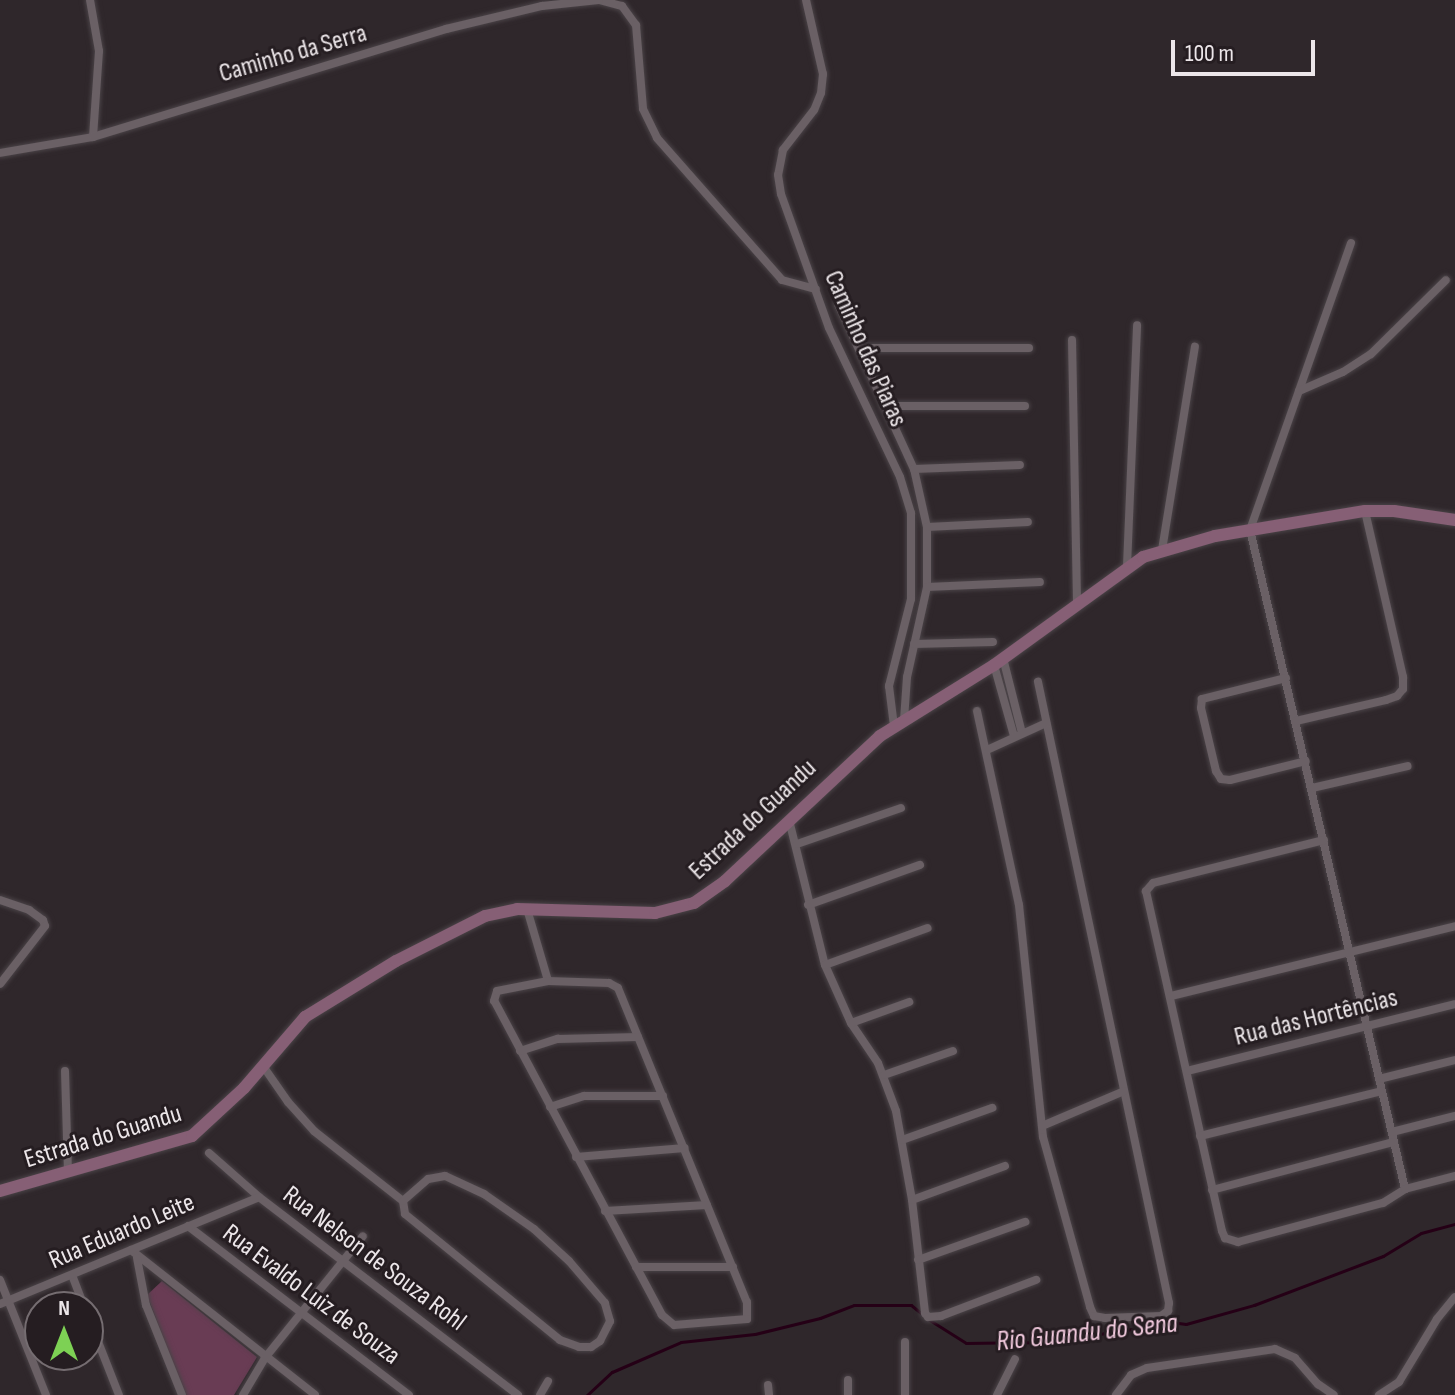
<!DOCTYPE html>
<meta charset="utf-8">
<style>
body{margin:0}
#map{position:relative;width:1455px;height:1395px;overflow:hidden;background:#2f272b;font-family:"Sofia Sans Condensed",sans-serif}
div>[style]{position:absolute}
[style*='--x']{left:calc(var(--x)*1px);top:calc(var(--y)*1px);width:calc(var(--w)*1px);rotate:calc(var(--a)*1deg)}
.green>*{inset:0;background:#693c54}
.stream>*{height:3px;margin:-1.5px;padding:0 1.5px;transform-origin:1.5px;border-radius:1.5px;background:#250016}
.roads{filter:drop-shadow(0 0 2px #4a4347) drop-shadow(0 0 2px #4a4347)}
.street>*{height:8px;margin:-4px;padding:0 4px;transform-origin:4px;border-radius:4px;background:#6a6065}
.secondary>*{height:12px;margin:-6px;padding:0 6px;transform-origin:6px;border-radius:6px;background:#865f75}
span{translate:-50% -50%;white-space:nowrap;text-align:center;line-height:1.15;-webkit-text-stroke:6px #251d21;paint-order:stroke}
.street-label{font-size:26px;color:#ece6e9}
.water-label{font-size:28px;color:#f3cbdf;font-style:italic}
.north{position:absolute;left:24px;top:1291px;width:80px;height:80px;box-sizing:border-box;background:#251d21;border:2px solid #756d71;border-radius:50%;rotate:0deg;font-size:22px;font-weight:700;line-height:32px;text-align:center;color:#ece6e9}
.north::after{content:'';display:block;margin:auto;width:28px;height:36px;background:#7dd154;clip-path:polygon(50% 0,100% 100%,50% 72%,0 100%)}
.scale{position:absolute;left:1171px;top:40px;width:144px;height:36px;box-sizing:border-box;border:4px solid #ece6e9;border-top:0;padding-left:10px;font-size:24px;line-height:28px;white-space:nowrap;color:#ece6e9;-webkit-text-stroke:6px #251d21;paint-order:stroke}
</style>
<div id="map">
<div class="green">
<i style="clip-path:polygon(162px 1281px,257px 1357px,234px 1395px,185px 1395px,147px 1295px)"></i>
</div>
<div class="stream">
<i style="--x:928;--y:1319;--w:45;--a:32.3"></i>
<i style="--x:966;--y:1343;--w:80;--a:-0.7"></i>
<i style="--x:1046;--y:1342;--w:101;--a:-8.5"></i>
<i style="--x:1146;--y:1327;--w:19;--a:-18"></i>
<i style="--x:1164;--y:1321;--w:22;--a:8"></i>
<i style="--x:1186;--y:1324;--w:71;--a:-15.6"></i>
<i style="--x:1254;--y:1305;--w:138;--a:-20.8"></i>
<i style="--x:1383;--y:1256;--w:44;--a:-31.2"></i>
<i style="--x:1421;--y:1233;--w:35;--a:-15"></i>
<i style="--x:587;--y:1395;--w:34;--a:-43"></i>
<i style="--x:612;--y:1372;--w:75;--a:-23.5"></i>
<i style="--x:681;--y:1342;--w:74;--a:-6.2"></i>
<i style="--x:755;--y:1334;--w:67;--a:-13.8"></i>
<i style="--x:820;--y:1318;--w:36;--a:-21"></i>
<i style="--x:854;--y:1305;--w:57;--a:0"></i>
<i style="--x:911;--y:1305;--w:14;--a:39"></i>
</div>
<div class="roads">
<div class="street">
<i style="--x:90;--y:0;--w:52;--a:80"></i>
<i style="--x:99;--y:51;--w:86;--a:94"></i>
<i style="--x:599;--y:0;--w:24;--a:15"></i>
<i style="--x:622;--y:6;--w:24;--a:54"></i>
<i style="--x:636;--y:25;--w:84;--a:85.2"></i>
<i style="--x:643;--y:109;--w:32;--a:64"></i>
<i style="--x:657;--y:138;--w:189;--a:48.6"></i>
<i style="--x:782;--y:280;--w:35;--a:15"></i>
<i style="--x:806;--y:0;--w:76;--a:77.1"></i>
<i style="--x:823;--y:74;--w:19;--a:96"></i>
<i style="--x:821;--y:93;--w:18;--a:112"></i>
<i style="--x:814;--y:110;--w:51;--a:127.8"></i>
<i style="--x:783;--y:150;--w:25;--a:101"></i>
<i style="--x:778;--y:175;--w:19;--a:81"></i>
<i style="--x:781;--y:194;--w:142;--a:70.3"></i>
<i style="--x:829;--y:328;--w:165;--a:64.5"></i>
<i style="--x:900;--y:477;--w:38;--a:73"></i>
<i style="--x:911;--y:513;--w:86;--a:90"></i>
<i style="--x:911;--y:599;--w:90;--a:104.2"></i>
<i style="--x:889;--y:686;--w:40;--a:82.9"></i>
<i style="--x:0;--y:153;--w:94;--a:-9.8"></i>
<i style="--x:93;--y:137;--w:369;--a:-17"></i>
<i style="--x:446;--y:29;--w:99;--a:-13.5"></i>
<i style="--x:542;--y:6;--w:57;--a:-6"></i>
<i style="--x:1351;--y:243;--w:304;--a:109.4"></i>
<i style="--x:1250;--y:530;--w:677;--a:76.76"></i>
<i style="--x:838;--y:304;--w:182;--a:65.3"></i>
<i style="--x:914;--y:469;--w:59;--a:77.4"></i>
<i style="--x:927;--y:527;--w:60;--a:90"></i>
<i style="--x:927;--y:587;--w:92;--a:102.5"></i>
<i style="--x:907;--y:677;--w:43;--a:94"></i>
<i style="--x:1072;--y:340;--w:266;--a:88.9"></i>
<i style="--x:859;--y:348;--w:170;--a:0"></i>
<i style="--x:1299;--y:391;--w:48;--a:-23.4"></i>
<i style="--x:1343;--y:372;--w:33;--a:-33"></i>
<i style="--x:1371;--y:354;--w:105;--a:-44.6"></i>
<i style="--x:884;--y:406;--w:141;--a:0"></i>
<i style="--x:914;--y:469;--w:106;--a:-2.2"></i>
<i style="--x:927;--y:527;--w:101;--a:-2.8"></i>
<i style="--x:1162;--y:550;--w:206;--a:-80.8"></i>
<i style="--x:1127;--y:566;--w:241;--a:-87.6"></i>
<i style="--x:927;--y:587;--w:113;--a:-2.5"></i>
<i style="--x:914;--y:644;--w:79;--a:-1.5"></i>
<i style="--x:1003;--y:658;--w:77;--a:75.8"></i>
<i style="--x:994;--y:665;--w:74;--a:74.3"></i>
<i style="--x:1286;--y:678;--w:87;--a:166"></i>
<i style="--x:1202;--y:699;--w:9;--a:96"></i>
<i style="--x:1201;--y:708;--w:65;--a:76.6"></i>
<i style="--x:1216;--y:771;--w:9;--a:58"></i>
<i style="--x:1221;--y:779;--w:9;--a:6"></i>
<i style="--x:1230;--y:780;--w:78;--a:-14"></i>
<i style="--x:977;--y:711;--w:198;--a:77.8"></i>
<i style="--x:1019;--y:905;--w:233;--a:84.1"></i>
<i style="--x:1043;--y:1137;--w:176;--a:74.5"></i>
<i style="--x:1090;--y:1307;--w:10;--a:66"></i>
<i style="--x:1094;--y:1316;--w:11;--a:10"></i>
<i style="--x:1105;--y:1318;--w:56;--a:-2"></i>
<i style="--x:1161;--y:1316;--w:9;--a:-36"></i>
<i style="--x:1168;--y:1311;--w:8;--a:-83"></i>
<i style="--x:1169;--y:1303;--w:635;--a:-101.91"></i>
<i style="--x:1296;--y:721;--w:92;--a:-13.1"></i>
<i style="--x:1386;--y:700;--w:12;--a:-20"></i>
<i style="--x:1397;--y:696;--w:9;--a:-49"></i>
<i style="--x:1403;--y:689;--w:12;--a:-90"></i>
<i style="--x:1403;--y:677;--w:170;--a:-102.9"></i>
<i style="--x:987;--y:750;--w:65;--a:-24.6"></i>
<i style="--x:1312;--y:788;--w:98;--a:-12.9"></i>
<i style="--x:789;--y:820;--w:149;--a:76.1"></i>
<i style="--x:825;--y:965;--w:64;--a:65.9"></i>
<i style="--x:851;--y:1023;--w:48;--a:56"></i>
<i style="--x:878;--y:1063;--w:51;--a:69.4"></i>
<i style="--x:896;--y:1111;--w:90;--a:79.8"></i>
<i style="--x:912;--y:1200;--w:114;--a:83.4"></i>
<i style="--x:925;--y:1313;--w:5;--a:53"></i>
<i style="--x:928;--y:1317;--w:13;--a:-4"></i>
<i style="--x:941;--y:1316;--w:102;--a:-20.8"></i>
<i style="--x:1324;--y:840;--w:176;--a:165.9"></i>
<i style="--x:1153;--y:883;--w:11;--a:131"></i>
<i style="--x:1146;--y:891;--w:348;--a:77.4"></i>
<i style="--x:1222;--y:1231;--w:8;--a:67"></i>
<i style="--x:1225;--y:1238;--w:14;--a:17"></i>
<i style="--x:1238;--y:1242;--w:150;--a:-15.1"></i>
<i style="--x:1383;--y:1203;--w:26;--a:-32"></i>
<i style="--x:1405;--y:1189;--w:52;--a:-14.6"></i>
<i style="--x:797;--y:844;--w:110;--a:-19.1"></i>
<i style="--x:0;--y:900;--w:31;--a:19"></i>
<i style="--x:29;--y:910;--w:17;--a:36"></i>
<i style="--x:43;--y:920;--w:6;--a:72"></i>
<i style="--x:45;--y:926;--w:73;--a:127.8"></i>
<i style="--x:808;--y:905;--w:119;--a:-19.7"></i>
<i style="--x:527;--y:909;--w:75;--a:73.7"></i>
<i style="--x:825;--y:965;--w:109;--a:-19.8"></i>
<i style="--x:548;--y:981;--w:61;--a:1.9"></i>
<i style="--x:609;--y:983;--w:10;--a:29"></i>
<i style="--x:618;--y:988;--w:339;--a:67.7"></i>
<i style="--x:747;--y:1302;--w:17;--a:90"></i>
<i style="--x:747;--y:1319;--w:73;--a:175.3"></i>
<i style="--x:674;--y:1325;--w:16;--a:-140"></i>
<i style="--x:662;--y:1315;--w:356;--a:-118.1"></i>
<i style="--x:494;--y:1001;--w:10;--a:-73"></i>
<i style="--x:497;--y:991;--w:52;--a:-11.1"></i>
<i style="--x:1171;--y:996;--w:292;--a:-13.8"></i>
<i style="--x:851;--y:1023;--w:62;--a:-19.9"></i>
<i style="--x:520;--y:1051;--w:40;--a:-18"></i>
<i style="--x:558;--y:1039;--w:80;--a:-1.4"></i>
<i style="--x:263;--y:1066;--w:44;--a:55.2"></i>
<i style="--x:288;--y:1102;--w:39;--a:48"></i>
<i style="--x:314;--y:1131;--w:113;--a:38.2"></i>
<i style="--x:403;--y:1201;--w:13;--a:81"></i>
<i style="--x:405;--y:1214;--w:200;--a:39.1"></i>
<i style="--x:560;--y:1340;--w:20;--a:20"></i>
<i style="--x:579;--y:1347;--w:12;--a:0"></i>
<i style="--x:591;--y:1347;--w:11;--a:-34"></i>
<i style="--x:600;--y:1341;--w:22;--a:-63"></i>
<i style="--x:610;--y:1321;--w:19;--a:-106"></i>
<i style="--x:605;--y:1303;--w:55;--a:-130.6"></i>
<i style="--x:569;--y:1261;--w:47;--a:-137.6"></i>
<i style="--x:534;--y:1229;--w:61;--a:-145"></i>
<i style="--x:484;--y:1194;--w:43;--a:-155.2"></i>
<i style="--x:445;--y:1176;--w:17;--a:170"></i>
<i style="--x:428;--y:1179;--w:33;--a:139"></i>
<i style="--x:65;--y:1071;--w:99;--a:88.3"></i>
<i style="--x:1187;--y:1071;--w:276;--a:-14"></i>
<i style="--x:884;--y:1075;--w:73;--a:-19.2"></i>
<i style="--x:1379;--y:1079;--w:78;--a:-14"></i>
<i style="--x:550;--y:1107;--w:36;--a:-18"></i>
<i style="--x:584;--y:1096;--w:79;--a:0"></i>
<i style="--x:1042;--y:1126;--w:89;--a:-23.1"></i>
<i style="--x:1392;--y:1132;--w:65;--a:-14.3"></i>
<i style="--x:1200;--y:1136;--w:187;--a:-13.9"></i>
<i style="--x:902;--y:1140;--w:96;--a:-19.6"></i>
<i style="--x:209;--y:1153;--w:67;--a:41.3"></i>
<i style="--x:259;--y:1197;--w:326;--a:37.4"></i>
<i style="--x:576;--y:1157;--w:109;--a:-4.7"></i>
<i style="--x:1212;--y:1190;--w:188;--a:-14.8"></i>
<i style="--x:912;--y:1200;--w:99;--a:-20.1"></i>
<i style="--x:605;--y:1211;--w:102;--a:-3.4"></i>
<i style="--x:188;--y:1226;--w:278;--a:37.4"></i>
<i style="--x:131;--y:1250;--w:234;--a:38.2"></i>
<i style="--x:137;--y:1258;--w:48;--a:79.2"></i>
<i style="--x:146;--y:1305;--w:97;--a:68.2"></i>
<i style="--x:918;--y:1260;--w:114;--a:-19.6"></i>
<i style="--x:636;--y:1267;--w:97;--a:0"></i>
<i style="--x:72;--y:1275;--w:34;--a:69"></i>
<i style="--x:0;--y:1280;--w:124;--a:68.2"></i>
<i style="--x:0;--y:1304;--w:280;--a:-22.4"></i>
<i style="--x:88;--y:1316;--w:85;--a:68.6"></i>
<i style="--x:848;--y:1380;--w:15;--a:90"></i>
<i style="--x:768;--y:1385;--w:10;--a:84"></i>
<i style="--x:243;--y:1395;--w:43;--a:-59.3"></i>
<i style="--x:265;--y:1358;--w:156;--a:-51.2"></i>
<i style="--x:540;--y:1395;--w:16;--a:-60"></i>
<i style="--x:905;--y:1395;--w:53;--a:-90"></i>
<i style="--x:997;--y:1395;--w:40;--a:-63.4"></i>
<i style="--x:1116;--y:1395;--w:25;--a:-53"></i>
<i style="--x:1131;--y:1375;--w:17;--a:-24"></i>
<i style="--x:1147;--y:1368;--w:129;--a:-8.4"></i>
<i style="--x:1275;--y:1349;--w:22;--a:24"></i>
<i style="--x:1295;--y:1358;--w:35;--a:49"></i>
<i style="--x:1318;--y:1384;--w:19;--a:35"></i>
<i style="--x:1379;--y:1395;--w:24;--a:-33"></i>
<i style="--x:1399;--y:1382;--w:74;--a:-58.9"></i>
<i style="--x:1437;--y:1319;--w:28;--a:-51"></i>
</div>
<div class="secondary">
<i style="--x:0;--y:1191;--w:200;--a:-16"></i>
<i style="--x:192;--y:1136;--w:71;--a:-42.7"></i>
<i style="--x:244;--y:1088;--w:94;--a:-49.3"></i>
<i style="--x:305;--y:1017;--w:107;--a:-31.6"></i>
<i style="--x:396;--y:961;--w:100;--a:-26.8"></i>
<i style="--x:485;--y:916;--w:33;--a:-12"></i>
<i style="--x:517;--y:909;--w:138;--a:1.7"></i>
<i style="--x:655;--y:913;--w:40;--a:-14.4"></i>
<i style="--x:694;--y:903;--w:38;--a:-35"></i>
<i style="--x:725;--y:881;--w:212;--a:-43.1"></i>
<i style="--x:880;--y:736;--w:134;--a:-31.9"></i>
<i style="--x:994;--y:665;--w:184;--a:-35.9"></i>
<i style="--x:1143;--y:557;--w:75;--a:-16.3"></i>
<i style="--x:1215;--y:536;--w:152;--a:-9.5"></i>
<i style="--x:1365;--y:511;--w:29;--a:0"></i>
<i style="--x:1394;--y:511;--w:62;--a:8.4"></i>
</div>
</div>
<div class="street-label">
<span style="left:293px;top:54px;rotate:-16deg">Caminho da Serra</span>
<span style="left:865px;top:349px;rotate:66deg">Caminho das Piaras</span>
<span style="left:753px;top:820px;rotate:-43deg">Estrada do Guandu</span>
<span style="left:1316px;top:1018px;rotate:-14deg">Rua das Hortências</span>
<span style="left:103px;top:1137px;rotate:-17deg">Estrada do Guandu</span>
<span style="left:122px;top:1232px;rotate:-23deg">Rua Eduardo Leite</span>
<span style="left:374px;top:1259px;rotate:37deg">Rua Nelson de Souza Rohl</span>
<span style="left:311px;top:1295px;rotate:37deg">Rua Evaldo Luiz de Souza</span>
</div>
<div class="water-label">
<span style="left:1087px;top:1333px;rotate:-6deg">Rio Guandu do Sena</span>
</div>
<div class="north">N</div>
<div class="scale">100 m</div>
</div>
